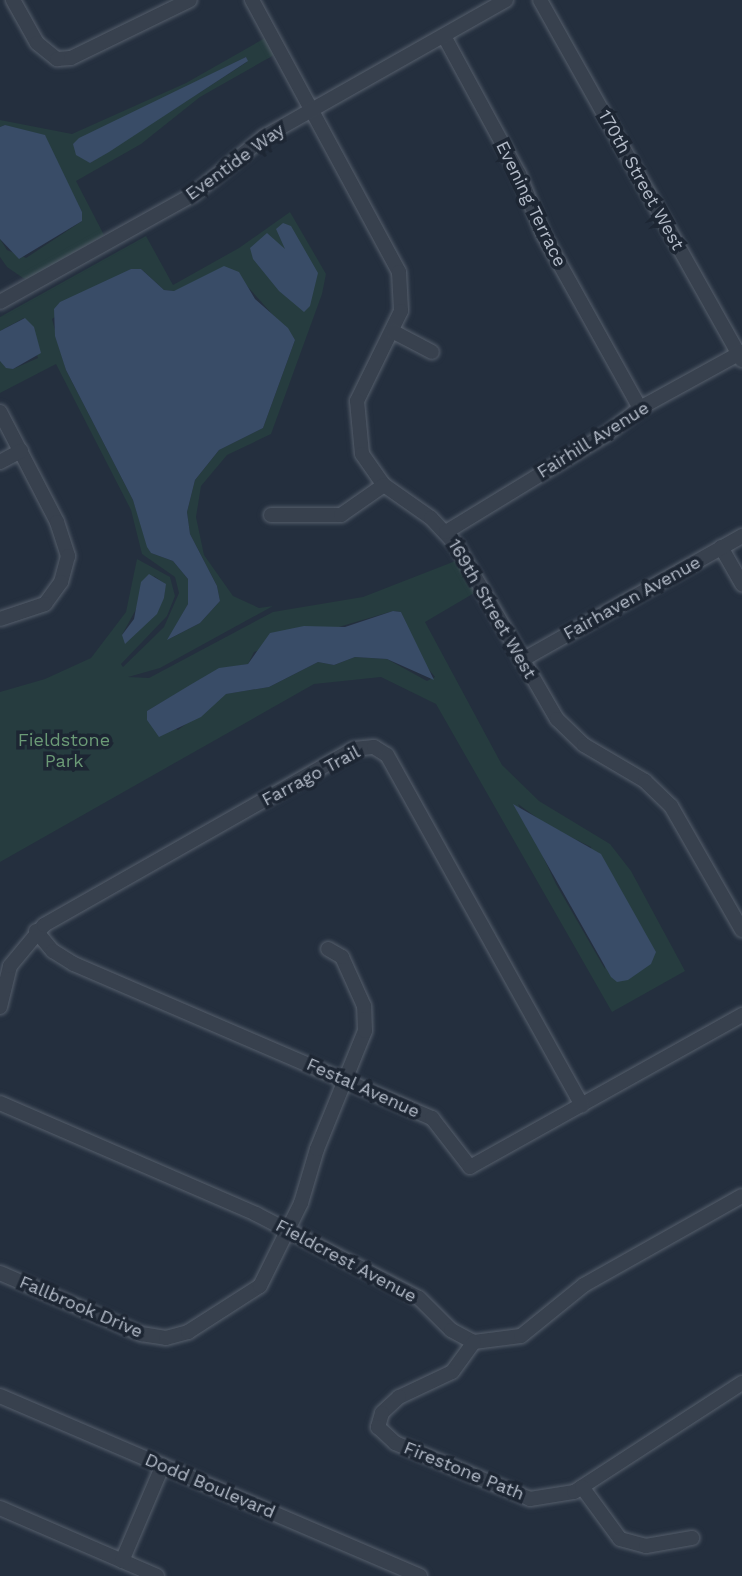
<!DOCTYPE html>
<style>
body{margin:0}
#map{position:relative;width:742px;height:1576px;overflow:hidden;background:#242f3e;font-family:"Work Sans",sans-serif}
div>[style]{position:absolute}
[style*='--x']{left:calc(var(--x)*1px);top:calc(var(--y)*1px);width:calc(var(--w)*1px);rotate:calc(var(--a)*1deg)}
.green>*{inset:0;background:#263c3f}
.water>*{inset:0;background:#394c67}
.roads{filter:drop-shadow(0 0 2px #565f6c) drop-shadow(0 0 2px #565f6c)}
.minor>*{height:14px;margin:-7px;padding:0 7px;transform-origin:7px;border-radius:7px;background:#38414e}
span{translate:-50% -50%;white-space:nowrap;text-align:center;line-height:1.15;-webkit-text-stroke:7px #1d2633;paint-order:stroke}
.street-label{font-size:18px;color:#b4bcc9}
.park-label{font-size:18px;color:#6b9a76}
</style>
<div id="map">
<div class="green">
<i style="clip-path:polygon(evenodd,265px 38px,274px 55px,200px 97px,141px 144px,76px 181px,104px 235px,26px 280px,7px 267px,0 257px,0 239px,7px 250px,26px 258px,82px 221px,82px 212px,46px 145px,5px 125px,0 127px,0 120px,72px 134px,186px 83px,265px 38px,246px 57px,247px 62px,90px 163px,73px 144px,246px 57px)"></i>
<i style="clip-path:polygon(evenodd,290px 212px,326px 274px,322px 294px,271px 434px,227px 455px,201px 486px,196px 517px,204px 555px,233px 596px,259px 608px,273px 606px,160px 668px,128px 677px,149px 678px,273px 612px,363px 597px,458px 560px,476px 592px,425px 622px,502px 765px,539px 801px,610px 844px,631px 871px,685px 971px,612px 1012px,436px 704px,381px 677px,314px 684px,0 862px,0 692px,45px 679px,91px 658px,126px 612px,137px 559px,170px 577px,175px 596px,167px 616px,121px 664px,123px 667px,164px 627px,179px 593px,175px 577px,142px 554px,131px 510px,56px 364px,0 393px,0 361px,13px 369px,38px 358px,24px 318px,0 331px,0 317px,146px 236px,173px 285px,239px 248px,290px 212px,131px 269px,141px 269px,164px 290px,174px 291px,240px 278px,295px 340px,263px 428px,219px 450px,195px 480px,187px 512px,190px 534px,217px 586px,220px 601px,200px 623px,169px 639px,188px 604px,188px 579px,173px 561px,151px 553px,133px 500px,66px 370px,52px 319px,131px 269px,290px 212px,154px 576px,165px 584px,164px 598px,122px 635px,154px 576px,290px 212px,393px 611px,401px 612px,421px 660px,435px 677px,427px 681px,387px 659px,355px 657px,334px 665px,318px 662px,269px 687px,225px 694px,178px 730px,147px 711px,219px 669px,248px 664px,254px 652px,393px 611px,290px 212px,518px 804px,548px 826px,591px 847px,605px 969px,556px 884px,518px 804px)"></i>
</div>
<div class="water">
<i style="clip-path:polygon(246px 57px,248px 61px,109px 152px,90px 163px,76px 155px,73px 144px,79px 138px)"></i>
<i style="clip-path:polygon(5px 125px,45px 135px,82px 212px,82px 221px,19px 259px,0 239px,0 127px)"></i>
<i style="clip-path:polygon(283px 223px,291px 226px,318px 273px,310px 306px,304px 312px,279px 291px,253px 259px,250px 248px,267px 233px,285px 249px,276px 229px)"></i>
<i style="clip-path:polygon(224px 266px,239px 272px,255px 299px,288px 328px,295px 340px,263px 428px,219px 450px,195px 480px,187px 512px,190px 534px,217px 586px,220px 601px,200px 623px,167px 640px,188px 604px,188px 579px,173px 561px,151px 553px,147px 547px,133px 500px,66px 370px,55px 336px,54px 309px,60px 302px,131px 269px,141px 269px,164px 290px,174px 291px)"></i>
<i style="clip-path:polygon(25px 318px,34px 327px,41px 353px,13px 369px,6px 368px,0 361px,0 331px)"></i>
<i style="clip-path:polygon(149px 574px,166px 584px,164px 598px,157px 614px,125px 644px,122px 635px,134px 619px,141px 582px)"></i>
<i style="clip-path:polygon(393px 611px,401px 612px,434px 680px,387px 659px,355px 657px,334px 665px,318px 662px,269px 687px,226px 694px,201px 717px,159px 737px,147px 720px,147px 711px,190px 685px,219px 668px,248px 664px,270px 633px,304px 626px,345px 627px)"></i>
<i style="clip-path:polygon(513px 804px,601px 854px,656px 952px,651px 964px,628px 980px,617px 982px,611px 977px)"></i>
</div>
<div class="roads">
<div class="minor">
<i style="--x:13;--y:0;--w:49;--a:60.8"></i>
<i style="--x:37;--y:43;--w:26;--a:39"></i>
<i style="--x:57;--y:59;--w:14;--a:-4"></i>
<i style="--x:71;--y:58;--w:132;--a:-26"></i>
<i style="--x:252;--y:0;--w:309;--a:61.6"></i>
<i style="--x:399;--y:272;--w:39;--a:87"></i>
<i style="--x:401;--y:311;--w:100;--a:116.1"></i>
<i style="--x:357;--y:401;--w:53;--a:84.6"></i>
<i style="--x:362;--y:454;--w:38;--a:55"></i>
<i style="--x:384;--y:485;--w:57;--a:35.1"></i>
<i style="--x:431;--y:518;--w:38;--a:47"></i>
<i style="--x:457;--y:546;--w:200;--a:60"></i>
<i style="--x:557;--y:719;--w:37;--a:44"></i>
<i style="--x:584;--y:745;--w:71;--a:30.5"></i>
<i style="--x:645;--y:781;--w:36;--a:44"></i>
<i style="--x:671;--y:806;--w:143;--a:60.2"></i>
<i style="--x:540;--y:0;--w:413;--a:60.7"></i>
<i style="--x:444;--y:36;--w:157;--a:61.5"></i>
<i style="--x:519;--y:174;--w:65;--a:68.2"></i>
<i style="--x:543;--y:234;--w:199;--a:60.9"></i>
<i style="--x:0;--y:302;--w:222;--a:-29.1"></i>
<i style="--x:194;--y:194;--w:90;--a:-39.2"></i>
<i style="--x:264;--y:137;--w:278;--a:-29.5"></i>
<i style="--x:392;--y:331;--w:45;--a:27.7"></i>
<i style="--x:0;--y:412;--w:124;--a:62.6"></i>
<i style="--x:57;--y:522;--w:36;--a:72"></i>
<i style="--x:68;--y:556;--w:27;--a:105"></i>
<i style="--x:61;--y:582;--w:27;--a:126"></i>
<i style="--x:45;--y:604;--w:47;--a:161.6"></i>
<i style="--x:0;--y:462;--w:24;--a:-28"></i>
<i style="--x:271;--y:515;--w:70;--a:0"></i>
<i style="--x:341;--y:515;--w:52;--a:-34.9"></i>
<i style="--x:446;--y:532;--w:190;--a:-31.4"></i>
<i style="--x:608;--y:433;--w:41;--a:-38"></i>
<i style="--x:640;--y:408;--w:116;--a:-28.8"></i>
<i style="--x:721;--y:547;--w:43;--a:60.4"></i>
<i style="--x:522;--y:660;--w:253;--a:-29.4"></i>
<i style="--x:36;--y:931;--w:26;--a:50"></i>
<i style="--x:53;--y:951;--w:25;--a:32"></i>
<i style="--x:74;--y:964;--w:390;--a:23.3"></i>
<i style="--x:432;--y:1118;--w:62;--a:52.2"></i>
<i style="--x:470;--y:1167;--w:312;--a:-29.2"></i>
<i style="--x:0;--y:1007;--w:42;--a:-76.3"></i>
<i style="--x:10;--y:966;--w:53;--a:-50.3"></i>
<i style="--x:44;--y:925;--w:356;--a:-29.6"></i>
<i style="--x:354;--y:749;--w:20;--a:-6"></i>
<i style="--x:374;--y:747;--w:15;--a:32"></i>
<i style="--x:387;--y:755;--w:401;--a:60.9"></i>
<i style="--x:0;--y:1103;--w:279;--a:23.4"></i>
<i style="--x:256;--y:1214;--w:183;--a:27.3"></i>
<i style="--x:419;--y:1298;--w:45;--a:45"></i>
<i style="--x:451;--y:1330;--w:26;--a:28"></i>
<i style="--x:474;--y:1342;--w:47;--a:-7.3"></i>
<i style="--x:521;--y:1336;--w:81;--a:-39"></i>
<i style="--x:584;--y:1285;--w:181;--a:-29.4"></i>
<i style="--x:0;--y:1273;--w:154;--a:23.4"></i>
<i style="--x:141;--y:1334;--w:25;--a:9"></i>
<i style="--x:166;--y:1338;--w:23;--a:-15"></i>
<i style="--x:188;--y:1332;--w:85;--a:-32.6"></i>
<i style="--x:260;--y:1286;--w:93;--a:-63.7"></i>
<i style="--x:301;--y:1203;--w:56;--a:-73.5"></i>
<i style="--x:317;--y:1149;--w:127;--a:-67.9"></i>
<i style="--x:365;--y:1031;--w:25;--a:-92"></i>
<i style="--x:364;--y:1006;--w:54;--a:-114.2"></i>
<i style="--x:342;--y:957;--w:16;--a:-150"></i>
<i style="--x:474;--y:1342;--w:37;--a:126"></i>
<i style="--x:452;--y:1372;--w:59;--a:154.7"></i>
<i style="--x:399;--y:1397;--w:23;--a:137"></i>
<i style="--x:382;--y:1413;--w:15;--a:106"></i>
<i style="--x:378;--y:1427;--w:23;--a:43"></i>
<i style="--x:395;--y:1443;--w:146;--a:22.5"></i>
<i style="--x:530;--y:1499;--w:45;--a:-9"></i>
<i style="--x:574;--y:1492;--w:200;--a:-33"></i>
<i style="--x:0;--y:1396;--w:457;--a:23.2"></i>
<i style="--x:582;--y:1487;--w:64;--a:53.8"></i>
<i style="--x:620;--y:1539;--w:27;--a:15"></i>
<i style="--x:646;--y:1546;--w:47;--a:-9.9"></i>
<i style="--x:0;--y:1508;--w:171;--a:23.4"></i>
<i style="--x:122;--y:1561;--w:104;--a:-66.9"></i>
</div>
</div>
<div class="street-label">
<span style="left:235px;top:162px;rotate:-36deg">Eventide Way</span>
<span style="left:641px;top:180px;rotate:61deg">170th Street West</span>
<span style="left:531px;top:204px;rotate:64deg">Evening Terrace</span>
<span style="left:593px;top:440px;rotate:-32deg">Fairhill Avenue</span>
<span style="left:632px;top:598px;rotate:-29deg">Fairhaven Avenue</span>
<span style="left:492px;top:609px;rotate:60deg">169th Street West</span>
<span style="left:311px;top:776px;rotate:-28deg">Farrago Trail</span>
<span style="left:363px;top:1088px;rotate:24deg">Festal Avenue</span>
<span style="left:346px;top:1261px;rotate:28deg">Fieldcrest Avenue</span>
<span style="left:81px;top:1307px;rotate:23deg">Fallbrook Drive</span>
<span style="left:464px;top:1471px;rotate:22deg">Firestone Path</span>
<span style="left:210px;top:1486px;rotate:23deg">Dodd Boulevard</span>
</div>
<div class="park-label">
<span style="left:64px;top:751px">Fieldstone<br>Park</span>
</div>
</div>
